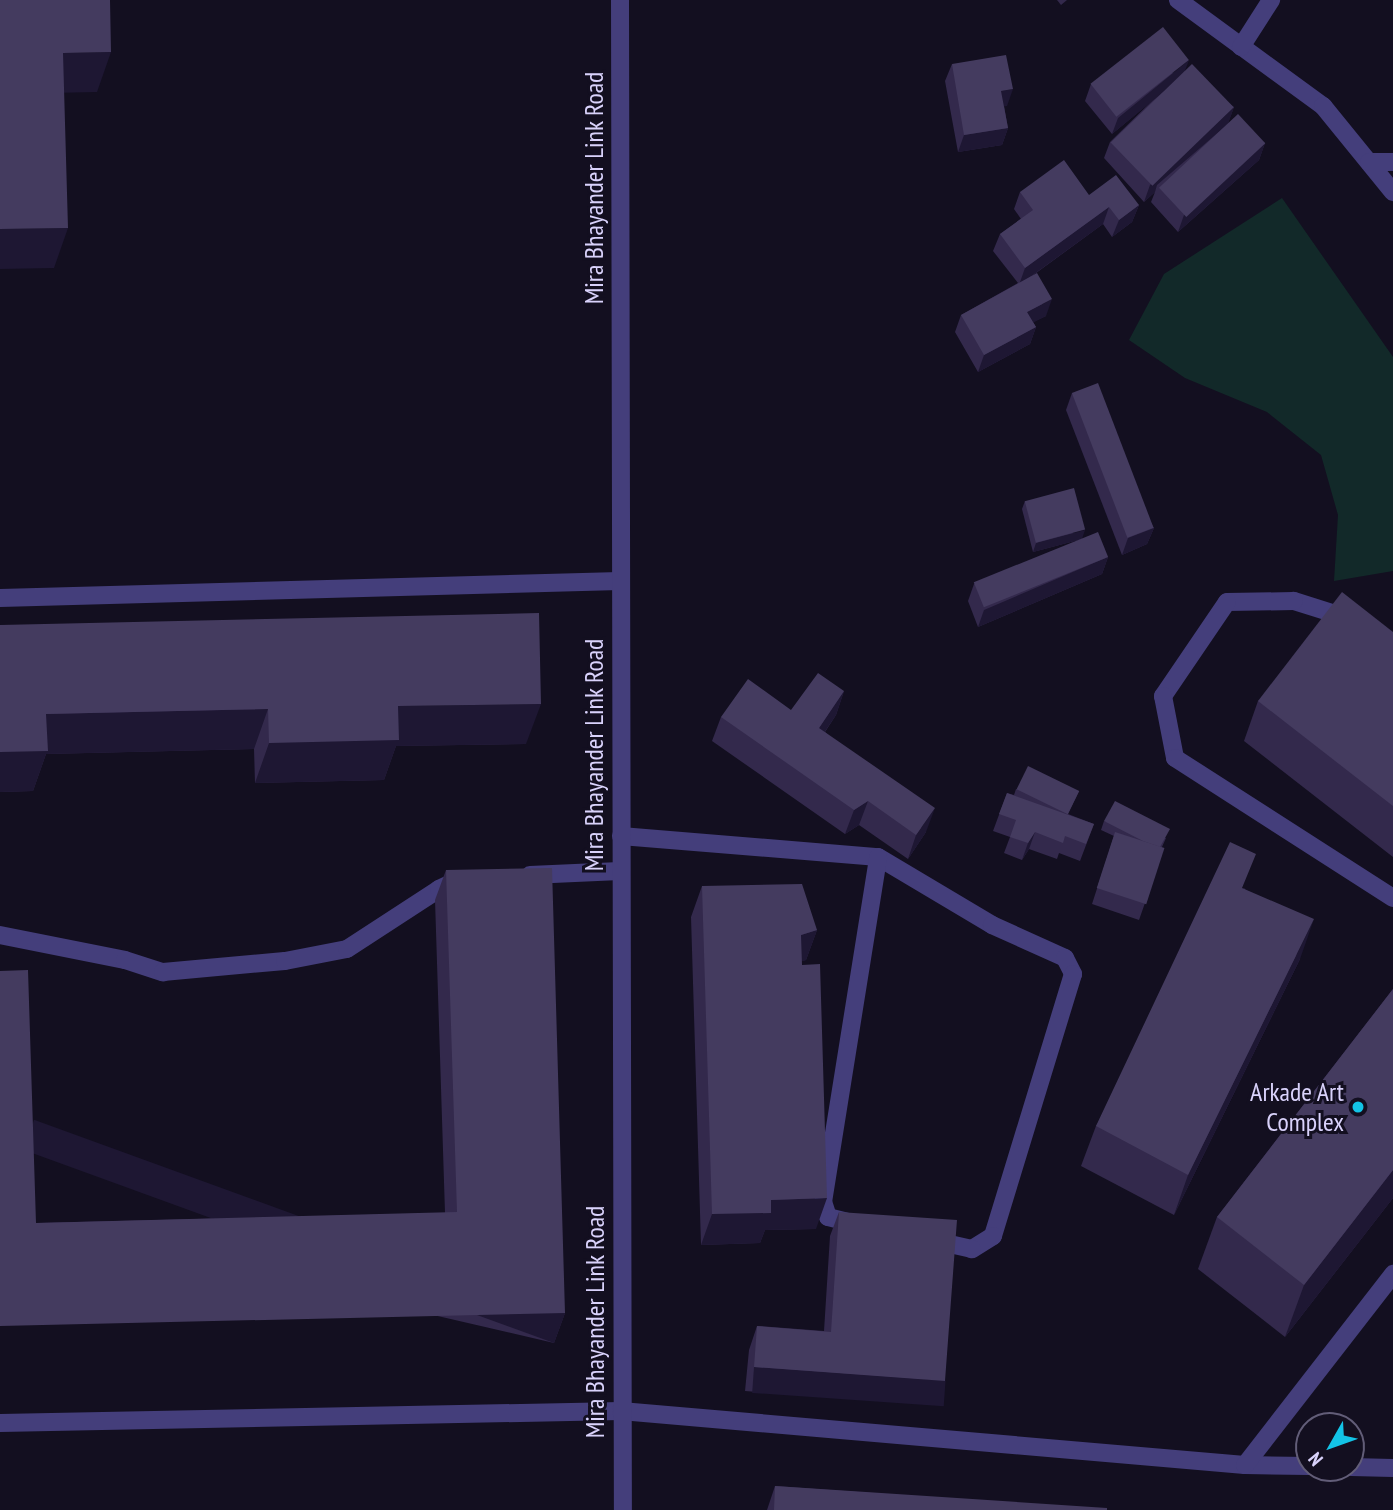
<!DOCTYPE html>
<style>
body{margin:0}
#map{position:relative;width:1393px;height:1510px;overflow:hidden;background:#130f20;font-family:"PT Sans Narrow",sans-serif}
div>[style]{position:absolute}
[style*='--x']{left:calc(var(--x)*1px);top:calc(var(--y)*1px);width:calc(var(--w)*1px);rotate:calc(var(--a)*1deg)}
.green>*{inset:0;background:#122929}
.minor>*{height:18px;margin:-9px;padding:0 9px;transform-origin:9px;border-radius:9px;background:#443e7b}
.tertiary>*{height:18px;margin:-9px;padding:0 9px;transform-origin:9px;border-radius:9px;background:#443e7b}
.wall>*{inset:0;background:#33294c}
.shaded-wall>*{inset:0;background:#1e1733;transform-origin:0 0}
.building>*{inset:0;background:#443b5f;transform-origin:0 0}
.dots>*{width:19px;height:19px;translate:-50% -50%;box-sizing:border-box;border:4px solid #130f20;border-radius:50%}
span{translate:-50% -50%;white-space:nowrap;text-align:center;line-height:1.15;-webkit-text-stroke:6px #130f20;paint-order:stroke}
.street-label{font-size:26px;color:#d9d2fb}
.poi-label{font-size:26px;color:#d9d2fb}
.right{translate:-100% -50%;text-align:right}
.north{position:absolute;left:1295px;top:1412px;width:70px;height:70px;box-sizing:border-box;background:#130f20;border:2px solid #625d78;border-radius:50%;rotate:230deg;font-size:19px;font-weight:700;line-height:28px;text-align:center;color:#d9d2fb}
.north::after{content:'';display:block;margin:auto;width:24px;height:32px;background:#13c3e6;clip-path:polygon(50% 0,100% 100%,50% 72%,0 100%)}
</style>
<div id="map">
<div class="green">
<i style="clip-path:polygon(1282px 198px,1393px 357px,1393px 571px,1334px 581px,1338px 515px,1321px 455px,1267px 412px,1185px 378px,1129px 340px,1164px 274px)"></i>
</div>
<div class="minor">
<i style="--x:1178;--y:0;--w:180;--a:36.2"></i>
<i style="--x:1323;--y:106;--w:111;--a:50.9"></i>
<i style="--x:1241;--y:47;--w:56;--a:-57.4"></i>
<i style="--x:1369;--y:162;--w:24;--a:0"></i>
<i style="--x:0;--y:598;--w:620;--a:-1.57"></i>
<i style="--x:1348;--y:618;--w:57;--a:-162.5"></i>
<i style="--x:1294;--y:601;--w:67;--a:179.1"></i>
<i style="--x:1227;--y:602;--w:114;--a:124.2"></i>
<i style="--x:1163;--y:696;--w:63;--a:79"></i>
<i style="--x:1175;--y:758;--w:259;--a:32.7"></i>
<i style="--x:621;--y:836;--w:258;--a:4.7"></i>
<i style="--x:878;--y:857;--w:133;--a:30.8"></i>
<i style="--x:992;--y:925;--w:80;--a:24.3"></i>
<i style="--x:1065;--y:958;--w:18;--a:63"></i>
<i style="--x:1073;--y:974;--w:274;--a:107"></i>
<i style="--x:993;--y:1236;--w:25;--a:148"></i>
<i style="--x:972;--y:1249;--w:41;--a:-167.3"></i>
<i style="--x:530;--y:875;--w:90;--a:-2.5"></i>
<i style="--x:0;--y:935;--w:127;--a:11.3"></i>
<i style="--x:125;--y:960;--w:40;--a:18"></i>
<i style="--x:163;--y:972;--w:122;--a:-5.2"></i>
<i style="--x:285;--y:961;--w:63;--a:-11"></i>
<i style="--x:347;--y:949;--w:110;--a:-33.1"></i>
<i style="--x:439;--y:889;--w:23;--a:-25"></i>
<i style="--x:860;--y:1225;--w:33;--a:-166"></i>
<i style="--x:828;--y:1217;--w:16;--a:-108"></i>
<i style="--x:823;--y:1202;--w:349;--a:-80.9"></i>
<i style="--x:0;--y:1423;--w:621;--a:-1.11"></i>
<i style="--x:621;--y:1411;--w:626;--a:4.95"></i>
<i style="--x:1245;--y:1465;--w:64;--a:0.9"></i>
<i style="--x:1245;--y:1465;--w:242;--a:-52.2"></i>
<i style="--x:1351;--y:1467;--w:42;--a:1.4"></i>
</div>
<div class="tertiary">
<i style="--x:620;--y:0;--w:1510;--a:89.89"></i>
</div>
<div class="wall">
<i style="clip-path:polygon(1057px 0,1067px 0,1061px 5px)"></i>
<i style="clip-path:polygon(952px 64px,1007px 106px,1004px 106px,1008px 128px,1002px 145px,958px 152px,945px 81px)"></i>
<i style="clip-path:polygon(1185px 71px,1234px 107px,1228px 123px,1265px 143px,1259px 160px,1178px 232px,1151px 202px,1155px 192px,1144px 202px,1104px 158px,1110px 142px,1153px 100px,1112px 134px,1085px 101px,1091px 84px)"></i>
<i style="clip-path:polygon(1020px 192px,1089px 195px,1139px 205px,1132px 222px,1112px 237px,1103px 224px,1032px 276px,1046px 316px,1033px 322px,1036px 327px,1030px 344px,978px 372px,955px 332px,961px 315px,1018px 283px,993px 251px,1000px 234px,1021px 219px,1014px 209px)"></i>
<i style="clip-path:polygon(1072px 393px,1154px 528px,1147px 544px,1122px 555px,1066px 410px)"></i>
<i style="clip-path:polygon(1025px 501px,1082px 539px,1033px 552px,1022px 509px)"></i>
<i style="clip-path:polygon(1108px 557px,1102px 574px,978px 627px,968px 601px,974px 584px)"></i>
<i style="clip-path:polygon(0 625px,526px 744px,396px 746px,384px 780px,255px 783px,254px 749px,46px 754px,33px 791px,0 792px)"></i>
<i style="clip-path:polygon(1393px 632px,1393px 857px,1244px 741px,1258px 701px)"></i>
<i style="clip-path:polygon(844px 691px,836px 715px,825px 732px,926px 832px,908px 859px,859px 825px,845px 834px,712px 741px,721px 717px,791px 710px)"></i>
<i style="clip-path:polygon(1016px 789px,1079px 791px,1068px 814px,1094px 824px,1080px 861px,1059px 853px,1057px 859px,1029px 849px,1022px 860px,1004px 853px,1010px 837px,993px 831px,1007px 793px,1014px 795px)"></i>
<i style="clip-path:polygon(1104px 821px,1166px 838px,1162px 847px,1145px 903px,1139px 920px,1092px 904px,1114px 836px,1101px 830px)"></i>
<i style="clip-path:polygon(446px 870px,565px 1313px,554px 1343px,36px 1223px,445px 1213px,435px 900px)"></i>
<i style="clip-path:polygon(702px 886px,817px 930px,806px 960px,801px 961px,816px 1229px,765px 1230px,760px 1243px,701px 1245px,691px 917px)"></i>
<i style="clip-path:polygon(1244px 888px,1300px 959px,1174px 1215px,1081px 1166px,1096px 1126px)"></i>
<i style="clip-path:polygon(1393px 989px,1393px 1198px,1285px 1337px,1198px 1269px,1217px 1217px)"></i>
<i style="clip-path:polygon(839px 1212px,937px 1405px,745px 1391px,749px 1350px,757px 1326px,824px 1331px,830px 1236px)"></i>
<i style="clip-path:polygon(775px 1486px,1107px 1510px,767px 1510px)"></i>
</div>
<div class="shaded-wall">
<i style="clip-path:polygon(111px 52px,97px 92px,49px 93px,63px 53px)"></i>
<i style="clip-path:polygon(1189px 60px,1183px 76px,1112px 134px,1118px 118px)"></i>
<i style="clip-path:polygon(1013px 89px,1007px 106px,995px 108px,1001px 91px)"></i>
<i style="clip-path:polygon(1234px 107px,1228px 124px,1157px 185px,1155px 192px,1144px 202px,1150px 185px)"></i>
<i style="clip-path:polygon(1008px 128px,1002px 145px,958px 152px,964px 135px)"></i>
<i style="clip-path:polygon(1265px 143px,1259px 160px,1178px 232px,1184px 215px)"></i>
<i style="clip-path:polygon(1139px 205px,1132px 222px,1112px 237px,1119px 220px)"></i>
<i style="clip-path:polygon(1109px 207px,1103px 224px,1019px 285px,1025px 268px)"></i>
<i style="clip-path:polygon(68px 228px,54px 268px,0 269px,0 229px)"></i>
<i style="clip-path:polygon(1052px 299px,1046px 316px,1021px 329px,1027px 312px)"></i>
<i style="clip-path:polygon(1036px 327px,1030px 344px,978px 372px,984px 355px)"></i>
<i style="clip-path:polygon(1154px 528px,1147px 544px,1122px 555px,1128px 538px)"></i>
<i style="clip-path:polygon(1085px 530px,1082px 539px,1033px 552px,1036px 543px)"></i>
<i style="clip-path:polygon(1108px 557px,1102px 574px,978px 627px,984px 610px)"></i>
<i style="clip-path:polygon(844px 691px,836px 715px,811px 752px,819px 728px)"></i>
<i style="clip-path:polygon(541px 704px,526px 744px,396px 746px,384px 780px,255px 783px,269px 743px,398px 706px)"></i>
<i style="clip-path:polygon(268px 709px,254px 749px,46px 754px,33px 791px,0 792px,0 752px,46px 714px)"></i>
<i style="clip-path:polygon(868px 801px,859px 825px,845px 834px,854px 810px)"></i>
<i style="clip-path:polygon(935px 808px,926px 832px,908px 859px,916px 835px)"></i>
<i style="clip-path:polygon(1035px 832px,1029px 849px,1022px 860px,1028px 843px)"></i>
<i style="clip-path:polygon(1314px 919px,1300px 959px,1174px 1215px,1188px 1175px)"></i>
<i style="clip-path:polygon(817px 930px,806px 960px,790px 965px,801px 935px)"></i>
<i style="clip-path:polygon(1393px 1170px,1393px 1198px,1285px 1337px,1304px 1285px)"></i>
<i style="clip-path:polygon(827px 1198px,816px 1229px,765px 1230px,760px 1243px,701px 1245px,712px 1214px,771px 1200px)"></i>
<i style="left:565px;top:1313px;width:32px;height:565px;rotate:110deg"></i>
<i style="left:754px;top:1367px;width:192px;height:26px;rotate:4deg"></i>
</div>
<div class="building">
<i style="clip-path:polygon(0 0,110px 0,111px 52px,63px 53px,68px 228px,0 229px)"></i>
<i style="left:1163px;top:27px;width:42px;height:92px;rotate:52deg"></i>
<i style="clip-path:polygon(1006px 55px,1013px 89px,1001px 91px,1008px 128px,964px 135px,952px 64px)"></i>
<i style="left:1192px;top:64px;width:60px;height:113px;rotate:46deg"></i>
<i style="left:1238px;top:114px;width:40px;height:108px;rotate:47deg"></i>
<i style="clip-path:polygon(1064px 160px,1089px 195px,1116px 175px,1139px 205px,1119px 220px,1109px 207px,1025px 268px,1000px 234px,1033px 210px,1020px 192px)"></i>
<i style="clip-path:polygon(1037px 273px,1052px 299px,1027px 312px,1036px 327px,984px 355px,961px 315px)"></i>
<i style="left:1098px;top:383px;width:155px;height:28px;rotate:69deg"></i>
<i style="left:1074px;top:488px;width:43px;height:51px;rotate:75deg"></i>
<i style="left:1098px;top:532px;width:27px;height:134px;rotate:68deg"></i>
<i style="clip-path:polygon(1342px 592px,1393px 632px,1393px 806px,1258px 701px)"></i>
<i style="clip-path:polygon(539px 613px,541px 704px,398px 706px,399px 740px,269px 743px,268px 709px,46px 714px,48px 751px,0 752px,0 625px)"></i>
<i style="clip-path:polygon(818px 673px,844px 691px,819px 728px,935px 808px,916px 835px,868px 801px,854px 810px,721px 717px,748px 679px,791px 710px)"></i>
<i style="left:1028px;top:766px;width:57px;height:26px;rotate:26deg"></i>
<i style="clip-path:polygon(1007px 793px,1094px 824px,1086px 844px,1065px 836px,1063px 843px,1035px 832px,1028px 843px,1010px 837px,1016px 820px,999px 814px)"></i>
<i style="clip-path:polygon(1115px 801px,1170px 829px,1160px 847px,1143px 841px,1104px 821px)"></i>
<i style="left:1115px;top:832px;width:52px;height:59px;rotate:18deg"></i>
<i style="clip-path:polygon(1230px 842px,1256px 854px,1242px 888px,1314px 919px,1188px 1175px,1096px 1126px)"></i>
<i style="clip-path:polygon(552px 868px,565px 1313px,0 1326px,0 971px,28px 970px,36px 1223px,457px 1212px,446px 870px)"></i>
<i style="clip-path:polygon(802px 884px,817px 930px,801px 935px,802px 965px,820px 964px,827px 1198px,771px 1200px,771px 1213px,712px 1214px,702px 886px)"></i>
<i style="clip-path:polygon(1393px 989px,1393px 1170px,1304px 1285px,1217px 1217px)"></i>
<i style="clip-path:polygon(839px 1212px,957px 1220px,945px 1381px,754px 1367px,757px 1326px,831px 1332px)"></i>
<i style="clip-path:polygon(775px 1486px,1107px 1508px,1107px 1510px,774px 1510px)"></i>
</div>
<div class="dots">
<i style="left:1358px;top:1107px;background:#13c3e6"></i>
</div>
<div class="street-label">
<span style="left:594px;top:188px;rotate:-90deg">Mira Bhayander Link Road</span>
<span style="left:594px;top:755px;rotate:-90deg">Mira Bhayander Link Road</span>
<span style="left:595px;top:1322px;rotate:-90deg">Mira Bhayander Link Road</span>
</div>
<div class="poi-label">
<span class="right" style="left:1344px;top:1107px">Arkade Art<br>Complex</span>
</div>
<div class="north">N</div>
</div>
